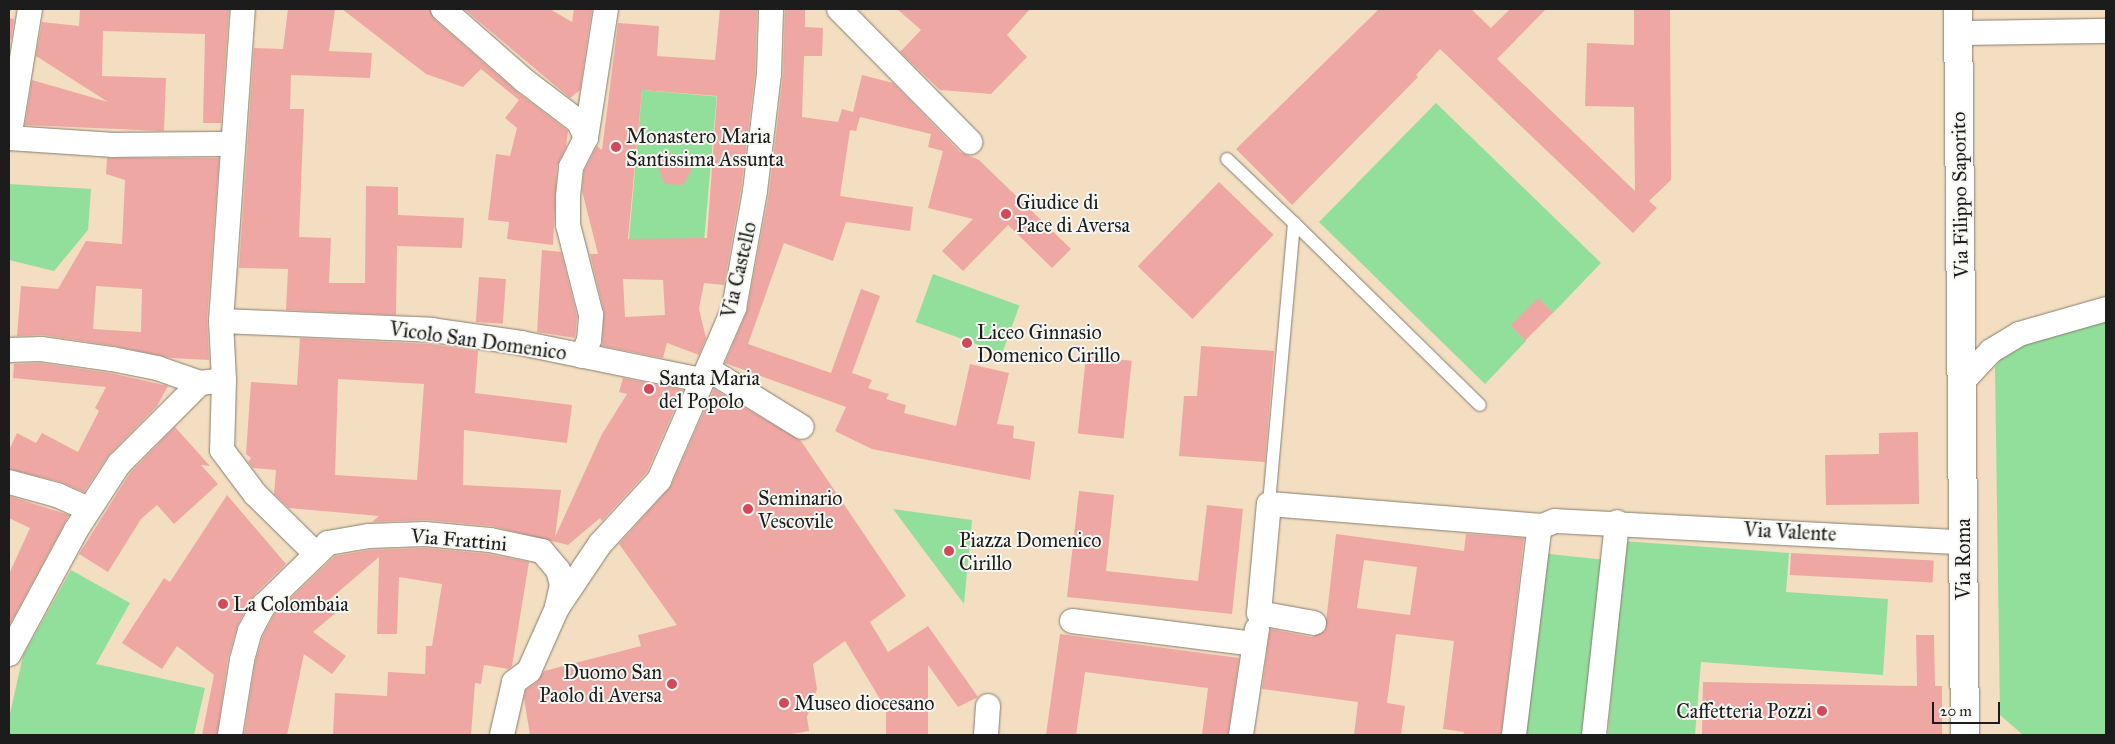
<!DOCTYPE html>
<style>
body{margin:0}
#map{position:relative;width:2115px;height:744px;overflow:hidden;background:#f3dec1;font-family:"IM FELL Great Primer",serif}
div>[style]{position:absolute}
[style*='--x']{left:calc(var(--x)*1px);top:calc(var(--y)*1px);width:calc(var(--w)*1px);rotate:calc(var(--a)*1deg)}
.green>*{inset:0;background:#92df9c;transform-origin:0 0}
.building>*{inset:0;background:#efa7a3;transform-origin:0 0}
.roads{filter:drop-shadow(0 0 1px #887d6e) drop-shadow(0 0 1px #887d6e)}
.lane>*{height:12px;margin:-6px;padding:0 6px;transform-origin:6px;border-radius:6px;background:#fff}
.street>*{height:24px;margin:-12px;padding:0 12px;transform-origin:12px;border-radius:12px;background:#fff}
.secondary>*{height:28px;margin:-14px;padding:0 14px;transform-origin:14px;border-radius:14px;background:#fff}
.dots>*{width:14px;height:14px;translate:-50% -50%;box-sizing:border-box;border:2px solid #f6f6f2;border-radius:50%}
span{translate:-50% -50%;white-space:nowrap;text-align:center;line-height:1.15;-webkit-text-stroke:4px #f6f6f2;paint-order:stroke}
.poi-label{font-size:20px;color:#1c1c1c}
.left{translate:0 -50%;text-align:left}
.right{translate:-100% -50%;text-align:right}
.street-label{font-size:20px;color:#1c1c1c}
.frame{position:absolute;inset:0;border:10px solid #1c1c1c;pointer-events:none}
.scale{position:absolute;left:1932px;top:702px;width:68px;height:22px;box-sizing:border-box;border:2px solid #1c1c1c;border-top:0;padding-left:6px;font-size:15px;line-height:18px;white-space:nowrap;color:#1c1c1c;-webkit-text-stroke:4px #f6f6f2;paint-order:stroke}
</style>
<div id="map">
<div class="green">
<i style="left:642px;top:90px;width:75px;height:150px;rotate:5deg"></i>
<i style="clip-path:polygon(1436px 103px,1601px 263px,1553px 313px,1538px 299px,1511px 326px,1526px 341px,1485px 384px,1319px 222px)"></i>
<i style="clip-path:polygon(9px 184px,91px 189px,88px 230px,54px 271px,9px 260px)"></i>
<i style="left:933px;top:274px;width:92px;height:51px;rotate:20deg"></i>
<i style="clip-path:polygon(2106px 321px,2106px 735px,2023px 735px,2000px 715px,1995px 367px,2005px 354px,2024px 343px)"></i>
<i style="clip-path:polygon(893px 509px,972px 520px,964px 604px)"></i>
<i style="clip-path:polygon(1623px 541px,1789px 553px,1786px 592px,1888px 599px,1883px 675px,1701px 662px,1695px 735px,1608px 735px)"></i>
<i style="left:1540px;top:553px;width:62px;height:183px;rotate:6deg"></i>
<i style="clip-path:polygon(71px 570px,130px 603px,96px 664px,205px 688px,194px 735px,9px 735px,9px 718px,23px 656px)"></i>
</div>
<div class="building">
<i style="clip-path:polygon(80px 9px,229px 9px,221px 123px,203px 123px,205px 34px,103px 31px,102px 76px,166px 78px,164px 131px,25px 125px,32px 80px,108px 102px,36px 56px,42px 22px,79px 26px)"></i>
<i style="clip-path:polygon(288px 9px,335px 9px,329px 51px,372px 53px,370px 78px,291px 75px,290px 109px,304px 109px,299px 237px,331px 238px,329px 283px,365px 283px,366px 186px,398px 187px,398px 215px,464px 218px,462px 248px,397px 246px,396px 315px,286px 310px,288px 269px,239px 268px,254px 48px,283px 49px)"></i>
<i style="clip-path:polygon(342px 9px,430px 9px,434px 19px,516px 91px,568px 131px,571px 138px,568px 131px,566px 147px,557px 166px,553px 245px,507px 239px,509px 222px,488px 220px,496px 154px,510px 156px,517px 128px,505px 118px,519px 100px,481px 69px,463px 87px,426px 74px)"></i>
<i style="clip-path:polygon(464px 9px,550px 9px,572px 22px,574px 9px,592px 9px,580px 90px,570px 98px)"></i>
<i style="clip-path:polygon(evenodd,720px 9px,757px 9px,755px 73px,741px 189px,724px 285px,704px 283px,699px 309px,706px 338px,699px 355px,667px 343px,663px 358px,602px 346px,604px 312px,590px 254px,598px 254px,582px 191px,584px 171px,597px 146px,602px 150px,618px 23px,659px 26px,657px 56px,715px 60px,720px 9px,642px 90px,717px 96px,707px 238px,628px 239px,642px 90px,720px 9px,623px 279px,663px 280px,665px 315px,625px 317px,623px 279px)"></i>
<i style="clip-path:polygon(785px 9px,805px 9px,805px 27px,823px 28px,822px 56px,804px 56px,802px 117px,838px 122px,842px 109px,853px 112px,862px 75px,893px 83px,960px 152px,979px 160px,1071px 249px,1052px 268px,1008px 225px,963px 271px,942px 251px,973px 219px,928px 208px,943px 151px,928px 147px,931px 134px,860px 117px,856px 131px,850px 130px,840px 196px,913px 207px,910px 231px,846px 222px,833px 261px,784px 243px,748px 344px,831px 373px,861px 289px,880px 296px,852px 373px,872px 380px,868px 388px,889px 394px,886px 399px,906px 405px,904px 413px,956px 426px,970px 364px,1009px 373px,997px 424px,1014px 426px,1013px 438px,1035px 442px,1030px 480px,872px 449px,835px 431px,846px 407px,725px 363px,747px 311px,769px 193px,783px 76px)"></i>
<i style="clip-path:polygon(897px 9px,1030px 9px,1007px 35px,1027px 57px,991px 94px,940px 90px,900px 52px,921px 30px)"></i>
<i style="clip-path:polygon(1379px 9px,1471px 9px,1491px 28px,1510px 9px,1546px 9px,1497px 59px,1635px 191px,1634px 107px,1585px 106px,1587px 43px,1634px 45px,1634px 9px,1670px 9px,1671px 180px,1649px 201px,1657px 208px,1633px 233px,1440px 49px,1416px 75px,1418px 77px,1292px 205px,1236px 149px)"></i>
<i style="clip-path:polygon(9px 18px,14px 19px,11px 40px,9px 38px)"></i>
<i style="clip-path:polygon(666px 154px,685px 155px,692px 169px,683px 185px,665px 184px,658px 167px)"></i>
<i style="clip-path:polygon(evenodd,107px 158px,219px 158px,207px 320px,209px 360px,171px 358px,115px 346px,43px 335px,17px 336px,21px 286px,58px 289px,86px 241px,122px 244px,125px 180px,106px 174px,107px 158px,96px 286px,142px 289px,141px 332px,93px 329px,96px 286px)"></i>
<i style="left:1219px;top:182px;width:76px;height:117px;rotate:44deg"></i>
<i style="clip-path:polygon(542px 250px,561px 252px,577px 316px,575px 338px,537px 332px)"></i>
<i style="left:479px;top:277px;width:27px;height:45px;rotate:4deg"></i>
<i style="left:1538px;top:298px;width:21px;height:39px;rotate:45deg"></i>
<i style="clip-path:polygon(evenodd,300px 338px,431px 344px,478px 351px,475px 393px,572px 405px,567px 443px,464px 430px,463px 485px,561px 490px,555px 537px,602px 434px,627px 394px,619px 392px,623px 378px,683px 390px,647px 472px,602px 521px,600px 518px,568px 545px,491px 526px,426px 520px,372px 522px,379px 516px,289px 508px,274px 494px,276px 470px,253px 468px,248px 462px,251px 458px,246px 454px,251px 382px,297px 385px,300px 338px,338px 379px,424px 384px,417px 480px,335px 475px,338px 379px)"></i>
<i style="clip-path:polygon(1201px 346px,1274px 351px,1265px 462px,1179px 456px,1184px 396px,1197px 396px)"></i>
<i style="left:1086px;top:356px;width:46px;height:78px;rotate:6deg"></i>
<i style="clip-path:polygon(40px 363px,110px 373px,168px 386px,157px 406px,108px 456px,84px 492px,61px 482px,9px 469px,9px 450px,17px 433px,36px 443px,42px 433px,78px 452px,99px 411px,95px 408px,106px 387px,13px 378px,14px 364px)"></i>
<i style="clip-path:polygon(714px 389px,801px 441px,906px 596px,870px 622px,888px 652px,928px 626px,978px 697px,958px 707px,928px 665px,928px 735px,886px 735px,886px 709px,845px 641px,813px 664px,817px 689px,807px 717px,809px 731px,786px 735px,530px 735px,524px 698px,526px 690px,537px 682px,544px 671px,641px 646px,638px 635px,677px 625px,619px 544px,671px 486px)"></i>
<i style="clip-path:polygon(175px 427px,210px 466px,201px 465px,218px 484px,174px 524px,157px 505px,141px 519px,108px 572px,79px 554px,130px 473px)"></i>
<i style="clip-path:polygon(1918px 432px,1919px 504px,1826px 505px,1825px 455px,1879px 454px,1879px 433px)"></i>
<i style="clip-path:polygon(1079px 491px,1114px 495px,1106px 571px,1198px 581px,1207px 505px,1243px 509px,1232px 614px,1067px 597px)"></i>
<i style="clip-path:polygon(227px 495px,286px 564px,254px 595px,238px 624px,228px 658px,217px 735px,202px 735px,214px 675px,177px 646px,162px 669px,122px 643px,164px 578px,170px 582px)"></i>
<i style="clip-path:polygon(9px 496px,69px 515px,9px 626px,9px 574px,30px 528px,9px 518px)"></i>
<i style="clip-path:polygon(evenodd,1336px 534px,1464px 551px,1466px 534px,1524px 538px,1501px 735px,1463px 735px,1464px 732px,1443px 729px,1454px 641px,1396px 634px,1387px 703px,1405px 706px,1401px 735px,1354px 735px,1358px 702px,1262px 689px,1270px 629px,1312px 637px,1325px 631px,1336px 534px,1364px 560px,1417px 567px,1410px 615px,1357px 608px,1364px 560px)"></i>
<i style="clip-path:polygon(425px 548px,488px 554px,529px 562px,512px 666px,509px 669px,484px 665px,481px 684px,475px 683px,471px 735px,333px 735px,335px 693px,387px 696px,388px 672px,425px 674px,426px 646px,432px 646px,442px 584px,399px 577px,397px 634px,377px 634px,379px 557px,330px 599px,339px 610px,313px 632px,346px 656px,332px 674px,304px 654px,287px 735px,244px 735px,255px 663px,263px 636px,275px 613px,335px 556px,370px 550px)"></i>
<i style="left:1791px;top:553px;width:143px;height:22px;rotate:3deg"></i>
<i style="clip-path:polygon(1060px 634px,1239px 658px,1228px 735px,1202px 735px,1208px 688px,1085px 672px,1076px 735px,1046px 735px)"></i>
<i style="clip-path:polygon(1916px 635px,1934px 635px,1935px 686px,1942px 686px,1942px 735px,1702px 735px,1703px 682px,1917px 686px)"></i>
</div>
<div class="roads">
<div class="lane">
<i style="--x:1227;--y:159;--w:93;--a:43.7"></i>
<i style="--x:1294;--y:223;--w:282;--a:95.1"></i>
<i style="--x:1294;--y:223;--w:260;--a:44.4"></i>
</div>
<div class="street">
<i style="--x:30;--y:9;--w:131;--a:99.2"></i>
<i style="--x:9;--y:138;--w:105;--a:3.8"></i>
<i style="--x:114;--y:145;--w:118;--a:-0.5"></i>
<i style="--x:443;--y:9;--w:109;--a:41.3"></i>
<i style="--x:525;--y:81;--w:68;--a:37.2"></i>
<i style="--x:579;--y:122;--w:17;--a:66"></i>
<i style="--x:839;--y:9;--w:187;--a:45.4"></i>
<i style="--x:1958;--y:33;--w:148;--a:-0.8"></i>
<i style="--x:221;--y:321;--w:211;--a:2.4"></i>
<i style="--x:432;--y:330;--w:90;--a:8.3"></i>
<i style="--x:521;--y:343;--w:184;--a:11.6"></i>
<i style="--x:9;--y:350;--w:32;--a:-2"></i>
<i style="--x:41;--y:349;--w:72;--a:8"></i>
<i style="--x:112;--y:359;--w:46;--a:11.3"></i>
<i style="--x:157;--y:368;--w:46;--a:19.2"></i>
<i style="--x:582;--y:356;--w:17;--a:-66"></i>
<i style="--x:589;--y:340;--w:25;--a:-85"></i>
<i style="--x:591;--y:315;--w:93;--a:-104.3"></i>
<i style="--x:568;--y:225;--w:29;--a:-90"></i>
<i style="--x:568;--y:196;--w:29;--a:-84"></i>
<i style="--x:571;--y:167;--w:33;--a:-63"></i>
<i style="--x:586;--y:138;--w:131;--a:-81.2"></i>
<i style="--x:708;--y:369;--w:110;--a:31.7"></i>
<i style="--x:224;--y:380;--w:70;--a:91.6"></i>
<i style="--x:222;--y:450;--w:55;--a:53.1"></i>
<i style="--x:255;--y:494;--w:86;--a:44.5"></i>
<i style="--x:1962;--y:382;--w:42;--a:-46.9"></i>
<i style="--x:1991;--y:351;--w:33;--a:-31"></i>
<i style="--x:2019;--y:334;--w:91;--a:-16"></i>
<i style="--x:9;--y:482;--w:50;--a:15.2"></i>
<i style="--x:57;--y:495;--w:35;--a:24"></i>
<i style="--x:1072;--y:621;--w:183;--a:7.2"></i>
<i style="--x:1314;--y:623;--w:56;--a:-169.7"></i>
<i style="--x:1259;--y:613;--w:109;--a:-84.8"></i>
<i style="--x:1269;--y:504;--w:274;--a:4.6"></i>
<i style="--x:9;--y:654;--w:141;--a:-61.6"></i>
<i style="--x:76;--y:530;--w:79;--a:-56.9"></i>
<i style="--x:119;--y:464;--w:115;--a:-45"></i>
<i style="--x:200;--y:383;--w:24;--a:-7"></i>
<i style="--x:224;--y:380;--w:59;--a:-92.9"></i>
<i style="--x:221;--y:321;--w:313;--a:-86"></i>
<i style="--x:230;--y:735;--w:76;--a:-80.9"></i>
<i style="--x:242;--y:660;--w:30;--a:-75"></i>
<i style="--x:250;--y:631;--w:30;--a:-62"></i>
<i style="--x:264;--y:605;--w:89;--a:-44.1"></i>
<i style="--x:328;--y:543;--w:42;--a:-9.7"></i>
<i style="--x:369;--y:536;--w:56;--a:-2"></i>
<i style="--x:425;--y:534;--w:65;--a:5.3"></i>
<i style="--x:490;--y:540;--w:53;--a:11.9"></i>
<i style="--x:542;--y:551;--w:25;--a:50"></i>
<i style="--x:558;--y:570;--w:16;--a:75"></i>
<i style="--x:562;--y:585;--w:23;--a:103"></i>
<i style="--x:502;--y:735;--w:54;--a:-77.2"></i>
<i style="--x:514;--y:682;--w:19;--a:-36"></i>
<i style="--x:529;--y:671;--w:69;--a:-66"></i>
<i style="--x:557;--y:608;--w:77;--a:-56.1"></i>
<i style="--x:600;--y:544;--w:87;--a:-47.3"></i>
<i style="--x:659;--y:480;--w:188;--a:-66.4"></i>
<i style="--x:734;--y:308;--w:119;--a:-79.8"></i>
<i style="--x:755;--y:191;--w:118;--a:-83.2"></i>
<i style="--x:769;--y:74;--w:65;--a:-88.2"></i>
<i style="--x:986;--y:735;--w:29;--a:-86"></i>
<i style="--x:1241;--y:735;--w:107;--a:-81.4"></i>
<i style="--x:1514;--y:735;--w:205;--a:-83"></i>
<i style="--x:1539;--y:532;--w:7;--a:-63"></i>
<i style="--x:1542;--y:526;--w:14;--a:-21"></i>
<i style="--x:1555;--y:521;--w:408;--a:3"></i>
<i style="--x:1594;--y:735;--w:214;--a:-83.8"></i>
</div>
<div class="secondary">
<i style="--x:1958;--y:9;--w:726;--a:89.45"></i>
</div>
</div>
<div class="dots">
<i style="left:616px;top:147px;background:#d1495b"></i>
<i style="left:1006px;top:214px;background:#d1495b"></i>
<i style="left:967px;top:343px;background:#d1495b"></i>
<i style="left:649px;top:389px;background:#d1495b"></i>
<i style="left:748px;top:509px;background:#d1495b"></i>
<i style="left:949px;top:551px;background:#d1495b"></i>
<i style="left:223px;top:604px;background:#d1495b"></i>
<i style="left:672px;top:684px;background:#d1495b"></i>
<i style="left:784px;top:703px;background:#d1495b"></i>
<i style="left:1822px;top:711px;background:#d1495b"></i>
</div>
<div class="poi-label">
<span class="left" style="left:626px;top:148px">Monastero Maria<br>Santissima Assunta</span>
<span class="left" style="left:1016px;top:214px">Giudice di<br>Pace di Aversa</span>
<span class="left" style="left:977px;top:344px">Liceo Ginnasio<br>Domenico Cirillo</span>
<span class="left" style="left:659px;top:390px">Santa Maria<br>del Popolo</span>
<span class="left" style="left:758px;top:510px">Seminario<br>Vescovile</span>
<span class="left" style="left:959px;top:552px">Piazza Domenico<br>Cirillo</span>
<span class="left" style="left:233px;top:604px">La Colombaia</span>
<span class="right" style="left:662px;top:684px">Duomo San<br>Paolo di Aversa</span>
<span class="left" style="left:794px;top:703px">Museo diocesano</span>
<span class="right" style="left:1812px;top:711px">Caffetteria Pozzi</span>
</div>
<div class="street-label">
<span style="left:1960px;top:195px;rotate:-91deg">Via Filippo Saporito</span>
<span style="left:739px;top:270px;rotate:-77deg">Via Castello</span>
<span style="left:478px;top:341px;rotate:8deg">Vicolo San Domenico</span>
<span style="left:1790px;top:532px;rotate:3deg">Via Valente</span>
<span style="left:459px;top:540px;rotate:5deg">Via Frattini</span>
<span style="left:1963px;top:559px;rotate:-90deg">Via Roma</span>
</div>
<div class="frame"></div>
<div class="scale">20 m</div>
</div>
